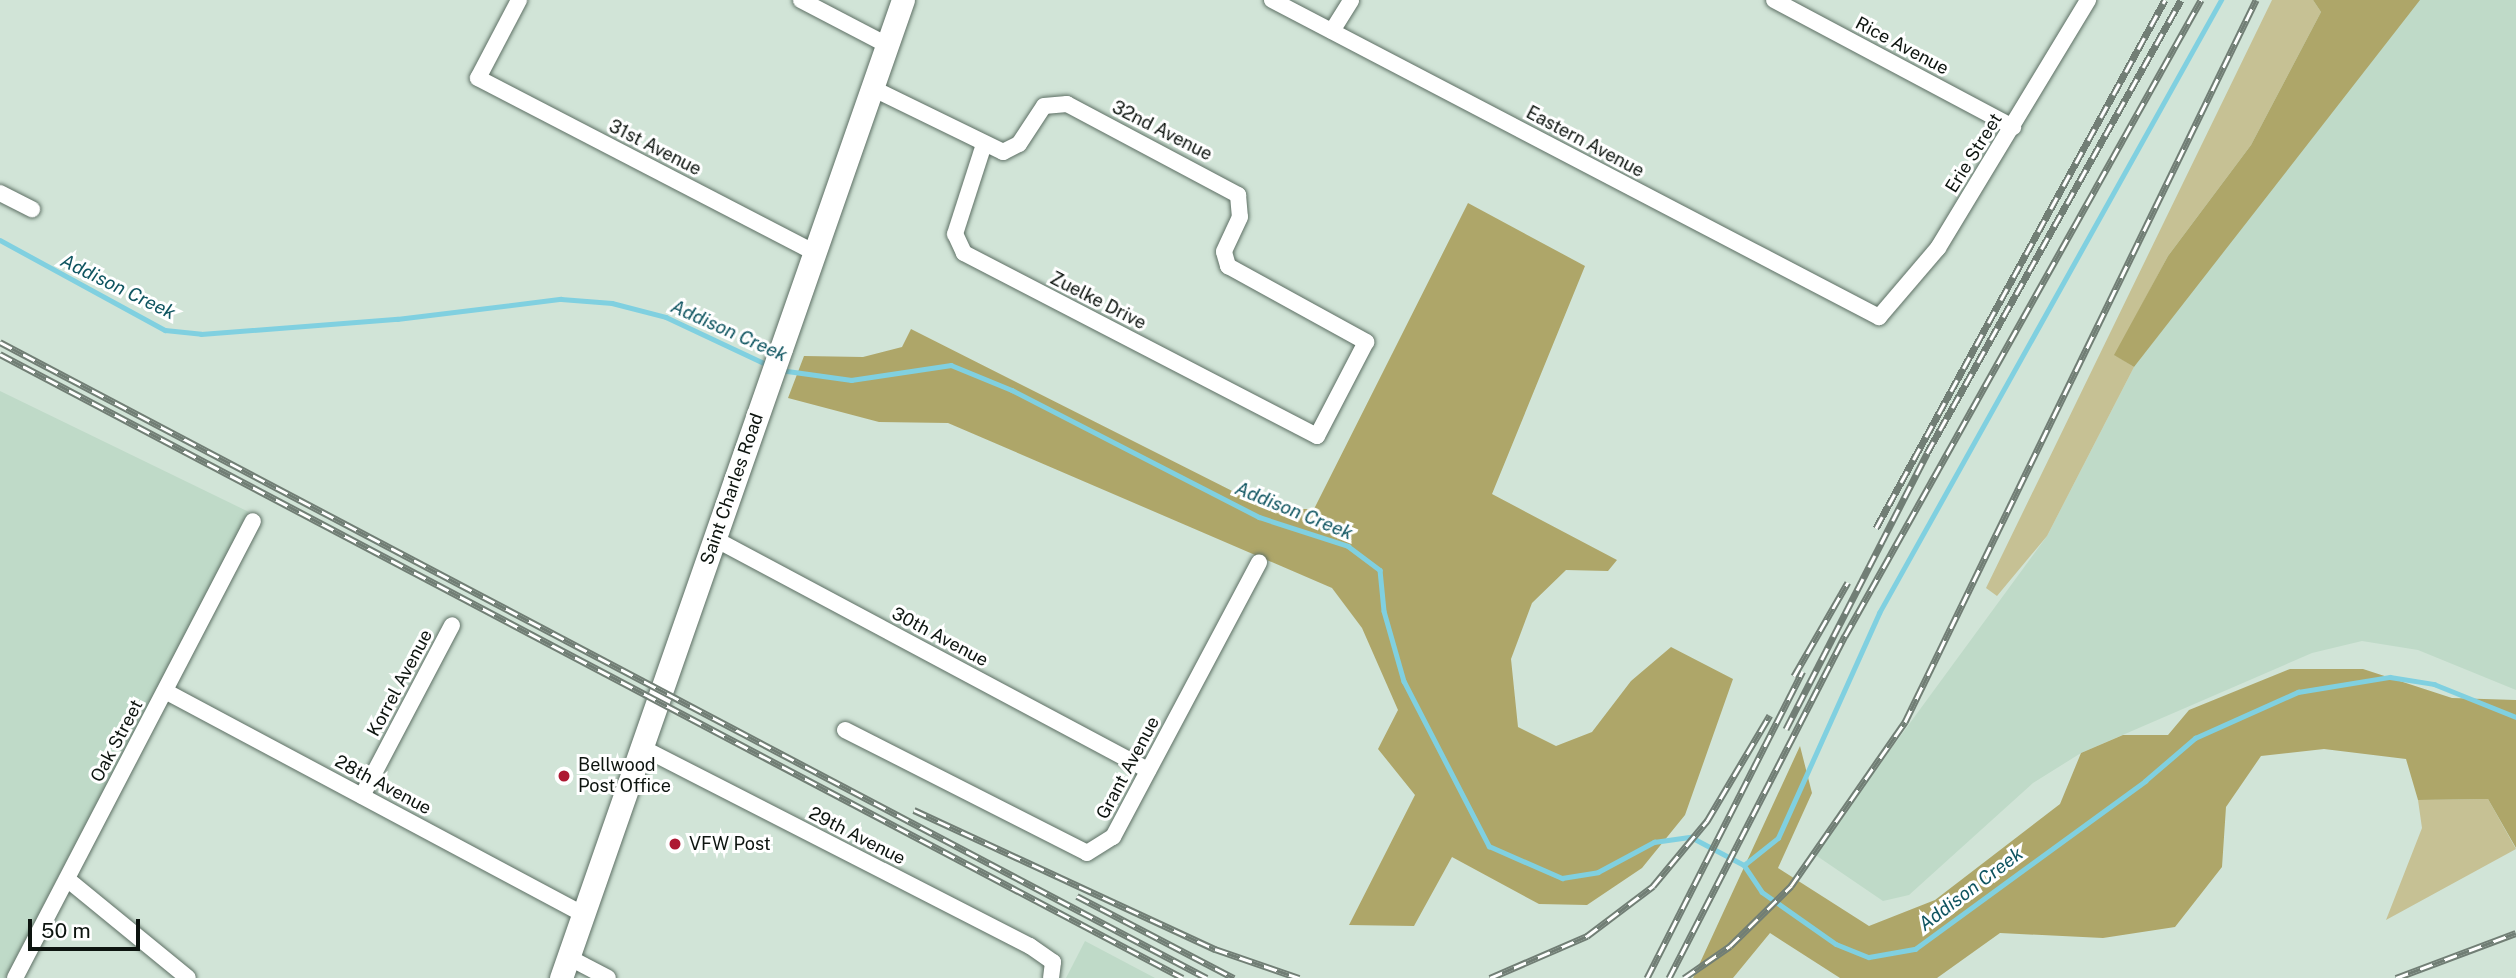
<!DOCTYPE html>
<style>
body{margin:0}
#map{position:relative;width:2516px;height:978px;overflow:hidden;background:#d1e4d7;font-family:"Public Sans",sans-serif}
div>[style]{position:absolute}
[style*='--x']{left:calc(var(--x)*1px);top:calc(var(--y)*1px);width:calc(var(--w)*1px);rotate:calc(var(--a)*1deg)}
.built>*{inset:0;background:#bfdac8}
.green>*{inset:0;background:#c6c194}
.forest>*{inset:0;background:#aea669}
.stream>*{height:4.5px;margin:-2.25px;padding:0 2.25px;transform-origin:2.25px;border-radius:2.25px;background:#80d0e0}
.roads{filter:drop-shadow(0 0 2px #5d6f64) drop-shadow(0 0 2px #5d6f64)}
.minor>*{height:16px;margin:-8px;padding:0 8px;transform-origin:8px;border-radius:8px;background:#fff}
.secondary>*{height:23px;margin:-11.5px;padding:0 11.5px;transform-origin:11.5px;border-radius:11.5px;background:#fff}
.rail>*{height:7px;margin-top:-3.5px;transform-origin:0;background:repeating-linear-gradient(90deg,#fff 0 13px,#717e75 0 26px);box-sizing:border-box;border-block:2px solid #717e75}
.dots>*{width:19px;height:19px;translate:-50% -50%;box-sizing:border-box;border:4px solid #fff;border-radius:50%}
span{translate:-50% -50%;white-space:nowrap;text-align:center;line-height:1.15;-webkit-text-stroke:6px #fff;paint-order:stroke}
.street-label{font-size:18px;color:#0d140f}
.poi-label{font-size:18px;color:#0d140f}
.left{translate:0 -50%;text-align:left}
.water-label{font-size:19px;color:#0e5460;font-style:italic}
.scale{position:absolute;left:28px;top:919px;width:112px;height:32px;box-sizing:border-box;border:4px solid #0d140f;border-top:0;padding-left:9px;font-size:21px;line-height:24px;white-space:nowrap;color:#0d140f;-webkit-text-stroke:5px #fff;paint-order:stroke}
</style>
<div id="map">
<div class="built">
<i style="clip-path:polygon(2413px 0,2516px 0,2516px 690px,2418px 650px,2362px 641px,2312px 653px,2081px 753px,2033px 783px,1909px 895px,1883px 901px,1814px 854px,2047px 536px,2134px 367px)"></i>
<i style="clip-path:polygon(0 391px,249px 512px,5px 978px,0 978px)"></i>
<i style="clip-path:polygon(1085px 941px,1155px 978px,1066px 978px)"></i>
</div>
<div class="green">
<i style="clip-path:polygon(2272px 0,2313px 0,2321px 12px,2251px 145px,2168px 256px,2115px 355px,2134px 367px,2047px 536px,1997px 596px,1986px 588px)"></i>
<i style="clip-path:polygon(2488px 799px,2516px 849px,2386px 920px,2422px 828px,2418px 800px)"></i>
</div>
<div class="forest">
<i style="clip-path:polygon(2313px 0,2420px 0,2134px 367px,2114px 355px,2168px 256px,2251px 145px,2321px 12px)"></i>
<i style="clip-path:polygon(1468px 203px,1585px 266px,1492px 494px,1617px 560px,1608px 571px,1566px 570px,1532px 603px,1511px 659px,1518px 727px,1556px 746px,1592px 732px,1631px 681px,1671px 647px,1733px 679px,1685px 815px,1642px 868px,1587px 905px,1539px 904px,1452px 857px,1414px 926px,1349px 925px,1415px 795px,1378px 749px,1398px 710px,1362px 628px,1332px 588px,948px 423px,879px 422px,788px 398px,804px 356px,863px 357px,902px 347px,911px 329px,1268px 509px,1314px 509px)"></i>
<i style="clip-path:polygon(2290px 669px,2363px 669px,2452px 698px,2516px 700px,2516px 848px,2488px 799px,2418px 800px,2406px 759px,2324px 749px,2261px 756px,2226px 807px,2222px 867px,2175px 927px,2103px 938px,2000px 933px,1937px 978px,1840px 978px,1770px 933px,1733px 978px,1693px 978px,1800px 746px,1812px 793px,1778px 868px,1869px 926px,1935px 900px,2060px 804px,2081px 753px,2123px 735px,2168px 735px,2189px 710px)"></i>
</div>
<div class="stream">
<i style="--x:0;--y:240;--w:188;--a:28.6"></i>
<i style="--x:165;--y:330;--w:36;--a:6"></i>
<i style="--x:201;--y:334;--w:197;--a:-4.4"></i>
<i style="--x:397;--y:319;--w:165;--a:-7"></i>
<i style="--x:561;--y:299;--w:51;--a:4.5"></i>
<i style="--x:612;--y:303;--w:56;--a:14.5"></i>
<i style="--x:666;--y:317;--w:113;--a:25.2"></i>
<i style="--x:780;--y:370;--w:72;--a:8"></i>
<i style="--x:851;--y:380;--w:101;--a:-8.5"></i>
<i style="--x:951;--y:365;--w:66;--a:22.3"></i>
<i style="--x:1012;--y:390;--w:278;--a:27.2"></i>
<i style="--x:1259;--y:517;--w:94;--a:18"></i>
<i style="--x:1348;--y:546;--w:40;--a:37"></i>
<i style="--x:1380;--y:570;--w:41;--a:84.4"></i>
<i style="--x:1384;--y:611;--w:73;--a:74.1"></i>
<i style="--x:1404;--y:681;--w:186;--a:62.7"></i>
<i style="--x:1489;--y:846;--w:80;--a:23.7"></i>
<i style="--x:1562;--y:878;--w:36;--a:-9"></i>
<i style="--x:1598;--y:872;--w:64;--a:-28.2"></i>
<i style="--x:1654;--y:842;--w:37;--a:-8"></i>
<i style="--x:1691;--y:837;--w:60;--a:27.8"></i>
<i style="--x:1744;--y:865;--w:32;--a:56"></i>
<i style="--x:1762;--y:892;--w:90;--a:35.1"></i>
<i style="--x:1836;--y:944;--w:35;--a:22"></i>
<i style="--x:1869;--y:957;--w:47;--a:-9.9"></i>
<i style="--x:1915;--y:949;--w:285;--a:-36.1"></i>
<i style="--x:2145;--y:781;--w:66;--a:-40.7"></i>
<i style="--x:2195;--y:738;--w:113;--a:-24.1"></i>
<i style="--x:2298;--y:692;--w:93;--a:-9.3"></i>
<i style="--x:2390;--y:677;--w:45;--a:9"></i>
<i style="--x:2434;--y:684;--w:88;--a:21.9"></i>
<i style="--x:1744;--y:865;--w:43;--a:-38.5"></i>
<i style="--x:1778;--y:838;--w:247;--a:-65.8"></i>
<i style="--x:1879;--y:613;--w:702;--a:-60.84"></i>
</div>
<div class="roads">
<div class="minor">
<i style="--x:519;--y:0;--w:88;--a:117.7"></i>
<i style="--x:478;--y:78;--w:380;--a:27.4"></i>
<i style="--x:801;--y:0;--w:97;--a:27.6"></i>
<i style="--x:1272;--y:0;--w:685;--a:27.58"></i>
<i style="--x:1879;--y:317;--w:91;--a:-49.5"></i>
<i style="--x:1938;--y:248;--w:290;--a:-58.8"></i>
<i style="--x:1774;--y:0;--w:271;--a:28"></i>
<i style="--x:1332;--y:31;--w:36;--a:-58"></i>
<i style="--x:872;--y:88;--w:146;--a:26"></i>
<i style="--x:1003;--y:152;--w:18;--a:-27"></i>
<i style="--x:1019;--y:144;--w:45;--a:-56.7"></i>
<i style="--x:1044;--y:106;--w:23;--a:-5"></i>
<i style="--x:1067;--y:104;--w:194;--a:28"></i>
<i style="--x:1238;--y:195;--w:22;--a:85"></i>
<i style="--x:1240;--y:217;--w:38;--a:115"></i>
<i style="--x:1224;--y:252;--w:15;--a:74"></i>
<i style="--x:1228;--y:266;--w:158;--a:28.8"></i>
<i style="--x:1366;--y:342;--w:106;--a:117.5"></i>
<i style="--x:1317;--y:436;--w:398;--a:-152.6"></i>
<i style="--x:964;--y:253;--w:21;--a:-115"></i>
<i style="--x:955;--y:234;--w:95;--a:-72.1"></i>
<i style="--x:0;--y:193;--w:36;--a:27"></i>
<i style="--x:715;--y:539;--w:491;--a:28.1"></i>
<i style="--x:165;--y:691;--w:474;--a:28.1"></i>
<i style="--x:845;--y:730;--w:271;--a:26.9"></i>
<i style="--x:1087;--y:853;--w:31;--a:-32"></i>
<i style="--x:1113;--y:837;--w:311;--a:-62"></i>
<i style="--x:641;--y:747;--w:437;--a:27.1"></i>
<i style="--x:1030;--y:946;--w:28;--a:35"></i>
<i style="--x:1053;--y:962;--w:16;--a:97"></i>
<i style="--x:362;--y:796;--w:193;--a:-62.2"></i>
<i style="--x:67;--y:879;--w:156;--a:39.3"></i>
<i style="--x:568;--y:957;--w:45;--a:27.7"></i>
<i style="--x:15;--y:978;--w:515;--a:-62.49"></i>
</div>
<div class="secondary">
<i style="--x:561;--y:978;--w:1036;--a:-70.73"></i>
</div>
</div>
<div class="rail">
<i style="--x:0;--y:342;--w:1364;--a:27.79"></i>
<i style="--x:0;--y:354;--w:1337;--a:27.81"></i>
<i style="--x:1876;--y:528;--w:602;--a:-61.31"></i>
<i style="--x:1794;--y:676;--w:108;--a:-60.1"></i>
<i style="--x:1786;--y:729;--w:310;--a:-62.9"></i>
<i style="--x:1927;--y:453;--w:519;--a:-60.72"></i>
<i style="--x:914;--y:810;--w:332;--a:24.8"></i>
<i style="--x:1215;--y:949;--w:89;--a:19"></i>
<i style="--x:1077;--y:896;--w:177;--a:27.6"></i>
<i style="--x:1490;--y:978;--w:106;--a:-23.4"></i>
<i style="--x:1587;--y:936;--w:83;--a:-37.1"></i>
<i style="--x:1653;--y:886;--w:85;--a:-50.3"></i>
<i style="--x:1707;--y:821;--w:123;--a:-59.3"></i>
<i style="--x:1647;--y:978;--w:344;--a:-63.1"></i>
<i style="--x:1669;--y:978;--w:385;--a:-62.8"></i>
<i style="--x:1845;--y:636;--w:729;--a:-60.76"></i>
<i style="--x:1684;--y:978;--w:56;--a:-34.8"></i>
<i style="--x:1730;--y:946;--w:86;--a:-44.5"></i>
<i style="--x:1791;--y:886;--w:200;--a:-55.2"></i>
<i style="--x:1905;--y:722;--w:803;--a:-64.07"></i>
<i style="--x:2396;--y:978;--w:128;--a:-20.6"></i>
</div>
<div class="dots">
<i style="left:564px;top:776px;background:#ad1831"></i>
<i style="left:675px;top:844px;background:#ad1831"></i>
</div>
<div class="street-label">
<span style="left:1902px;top:46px;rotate:28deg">Rice Avenue</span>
<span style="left:1162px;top:131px;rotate:27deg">32nd Avenue</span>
<span style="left:1585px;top:142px;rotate:28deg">Eastern Avenue</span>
<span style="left:655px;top:148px;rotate:27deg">31st Avenue</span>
<span style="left:1974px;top:153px;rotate:-58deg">Erie Street</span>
<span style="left:1098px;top:301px;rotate:27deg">Zuelke Drive</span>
<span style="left:732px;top:489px;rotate:-71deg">Saint Charles Road</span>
<span style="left:940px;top:637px;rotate:28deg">30th Avenue</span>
<span style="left:400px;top:683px;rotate:-62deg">Korrel Avenue</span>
<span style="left:117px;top:741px;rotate:-62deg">Oak Street</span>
<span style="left:1128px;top:768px;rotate:-62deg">Grant Avenue</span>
<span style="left:383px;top:785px;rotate:28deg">28th Avenue</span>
<span style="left:857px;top:836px;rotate:27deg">29th Avenue</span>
</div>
<div class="poi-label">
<span class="left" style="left:578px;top:776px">Bellwood<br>Post Office</span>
<span class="left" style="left:689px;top:844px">VFW Post</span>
</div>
<div class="water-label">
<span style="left:118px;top:287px;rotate:26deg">Addison Creek</span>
<span style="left:729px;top:331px;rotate:24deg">Addison Creek</span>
<span style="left:1294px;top:511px;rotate:22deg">Addison Creek</span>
<span style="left:1971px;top:889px;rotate:-37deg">Addison Creek</span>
</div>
<div class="scale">50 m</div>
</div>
